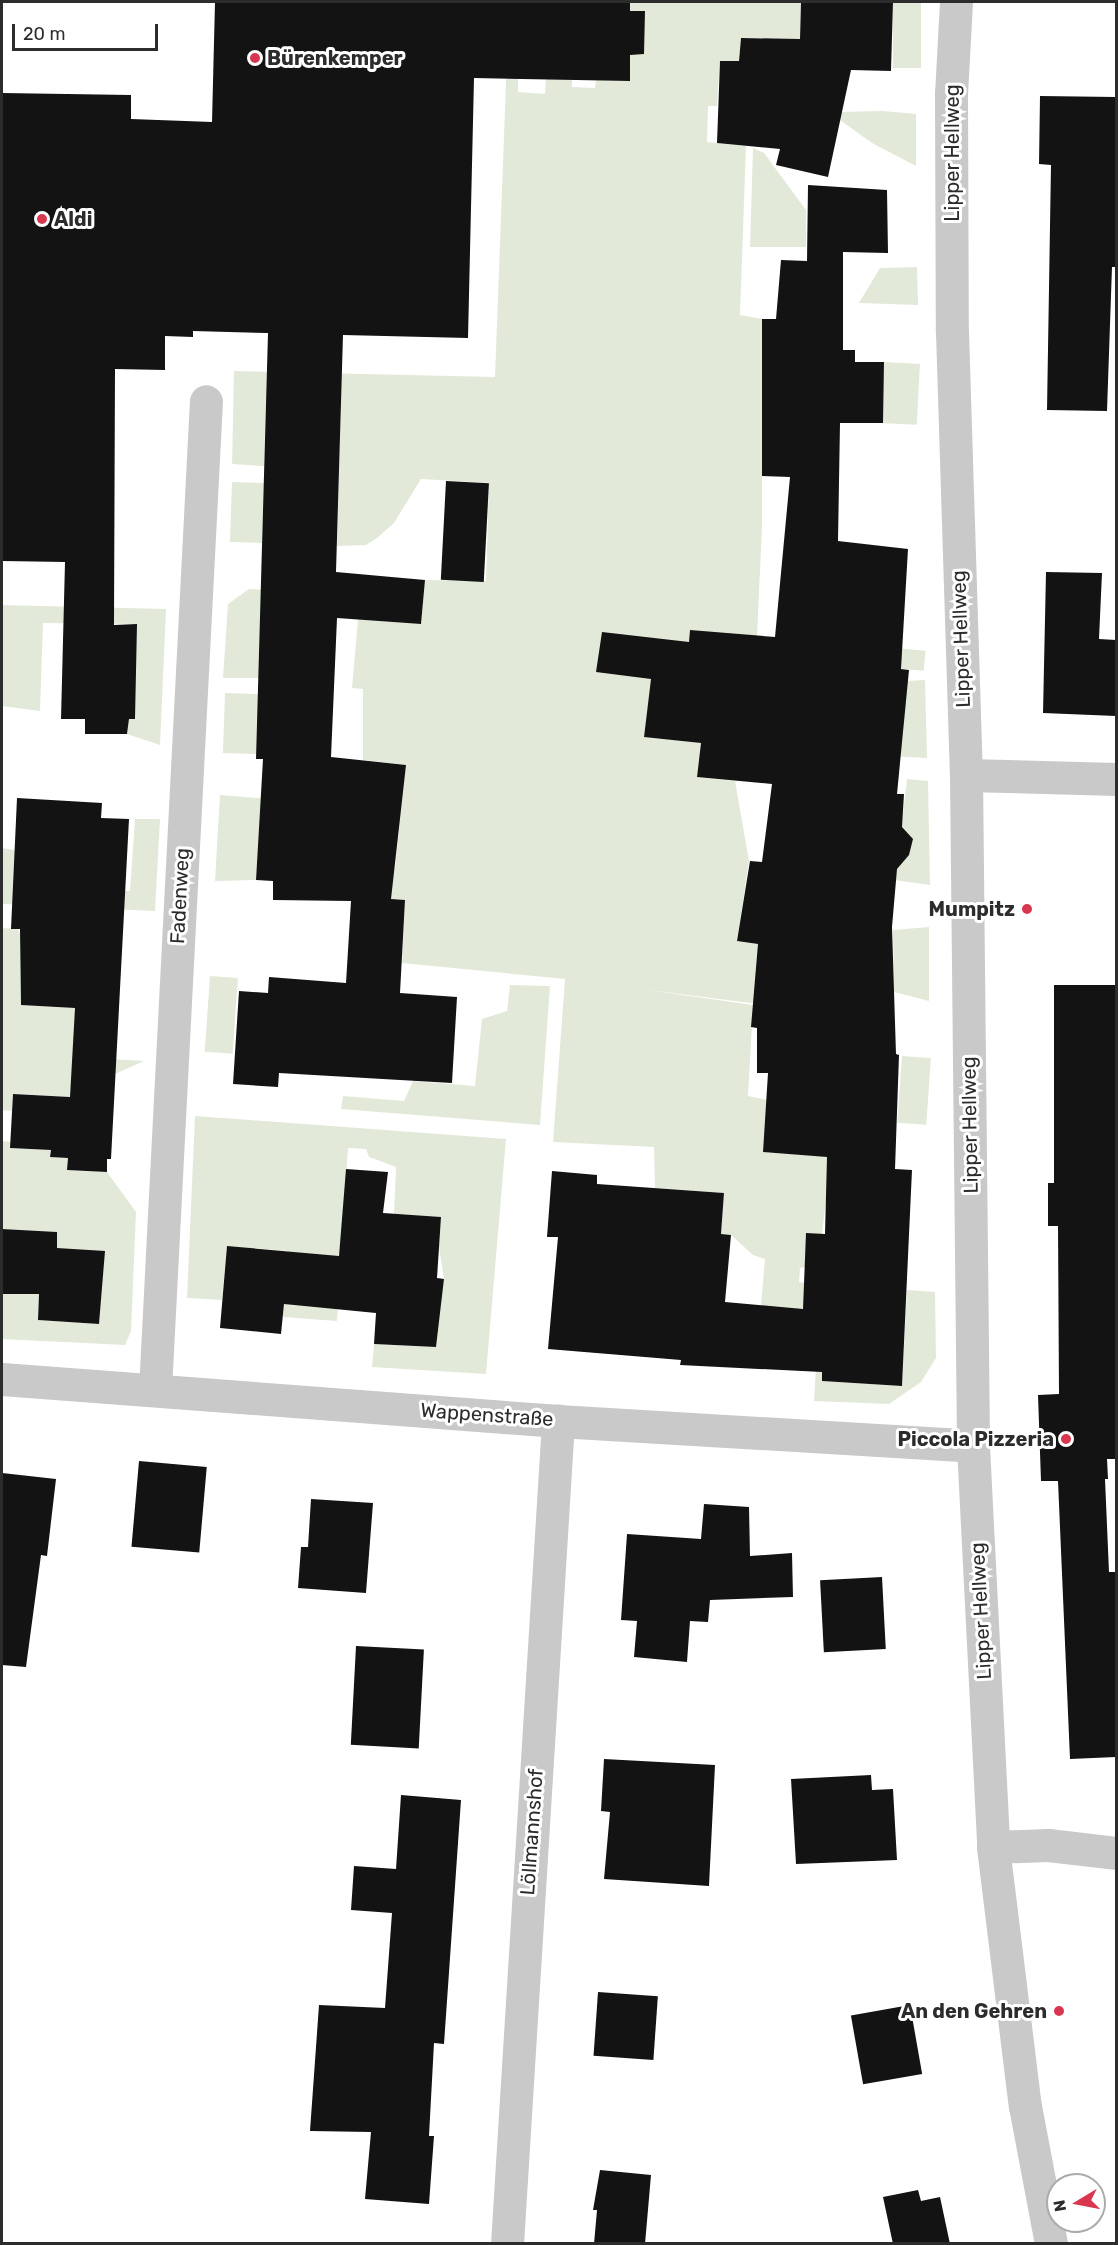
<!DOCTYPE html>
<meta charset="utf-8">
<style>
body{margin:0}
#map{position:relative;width:1118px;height:2245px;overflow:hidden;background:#fff;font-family:Rubik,sans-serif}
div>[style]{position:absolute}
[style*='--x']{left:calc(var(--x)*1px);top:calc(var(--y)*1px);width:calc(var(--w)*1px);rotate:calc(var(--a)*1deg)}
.green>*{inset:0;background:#e3e9d9;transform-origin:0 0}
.building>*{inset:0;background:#131313;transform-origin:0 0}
.minor>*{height:33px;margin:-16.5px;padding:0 16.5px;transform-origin:16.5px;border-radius:16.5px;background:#c9c9c9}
.dots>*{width:16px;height:16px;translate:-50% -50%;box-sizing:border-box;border:3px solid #fff;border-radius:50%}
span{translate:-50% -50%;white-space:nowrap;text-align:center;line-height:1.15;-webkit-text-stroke:6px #fff;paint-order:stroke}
.poi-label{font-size:20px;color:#2c2c2c;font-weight:700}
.left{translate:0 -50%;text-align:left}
.right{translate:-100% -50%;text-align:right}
.street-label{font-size:20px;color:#2c2c2c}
.frame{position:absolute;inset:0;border:3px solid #2c2c2c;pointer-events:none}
.north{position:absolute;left:1046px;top:2173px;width:60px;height:60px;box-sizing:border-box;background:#fff;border:2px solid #ababab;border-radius:50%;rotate:260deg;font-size:16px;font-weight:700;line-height:24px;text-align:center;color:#2c2c2c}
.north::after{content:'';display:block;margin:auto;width:21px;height:27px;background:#d9374f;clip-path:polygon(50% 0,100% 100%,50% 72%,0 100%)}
.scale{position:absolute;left:12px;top:24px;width:146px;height:27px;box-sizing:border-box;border:3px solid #2c2c2c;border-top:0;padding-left:8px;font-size:18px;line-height:21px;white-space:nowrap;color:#2c2c2c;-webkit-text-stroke:4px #fff;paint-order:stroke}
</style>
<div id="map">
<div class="green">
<i style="clip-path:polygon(509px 2px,518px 2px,518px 92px,545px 94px,546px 78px,572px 78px,572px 87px,595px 88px,596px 80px,630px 81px,630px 2px,801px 2px,800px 39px,741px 38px,739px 61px,720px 61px,717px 106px,708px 106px,707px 142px,746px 146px,740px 315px,762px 319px,762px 527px,757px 636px,687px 662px,650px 689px,644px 736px,701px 743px,697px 777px,735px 781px,749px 861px,737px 941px,790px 949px,789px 1008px,641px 989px,753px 1005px,748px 1096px,778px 1102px,763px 1152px,839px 1157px,826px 1200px,822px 1234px,805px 1267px,800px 1268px,799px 1282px,828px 1286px,822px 1381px,902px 1386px,907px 1290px,935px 1292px,936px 1358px,921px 1382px,889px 1404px,814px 1401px,816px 1367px,761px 1305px,765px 1259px,753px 1255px,731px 1235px,721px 1234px,724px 1193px,655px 1188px,654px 1147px,553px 1142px,565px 979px,402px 963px,405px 900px,351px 897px,354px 867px,395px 869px,399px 830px,260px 821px,256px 880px,215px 881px,220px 795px,357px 806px,406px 765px,363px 760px,363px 689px,352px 688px,358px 619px,421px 624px,425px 580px,486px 581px,489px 483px,421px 479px,394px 523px,377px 538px,366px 545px,337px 546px,341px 399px,266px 398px,264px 466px,232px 464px,234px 371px,495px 377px)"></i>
<i style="left:893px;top:2px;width:28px;height:66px"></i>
<i style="clip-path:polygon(883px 111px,916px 114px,916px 166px,872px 143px,840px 120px,838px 112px)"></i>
<i style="clip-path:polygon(753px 148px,764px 153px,806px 210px,806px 247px,750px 247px)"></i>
<i style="clip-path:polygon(917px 267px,918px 305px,859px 303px,880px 268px)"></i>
<i style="left:884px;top:362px;width:36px;height:61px;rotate:3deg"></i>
<i style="left:232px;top:482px;width:32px;height:60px;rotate:2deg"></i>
<i style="clip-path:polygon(249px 589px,293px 591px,259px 678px,223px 678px,228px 604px)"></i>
<i style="clip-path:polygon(2px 605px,166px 609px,160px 745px,127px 734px,129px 719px,134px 719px,136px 624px,43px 623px,40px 711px,2px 706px)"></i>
<i style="left:790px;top:639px;width:136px;height:20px;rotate:5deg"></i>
<i style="clip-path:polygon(925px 680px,927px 758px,832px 753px,907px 681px)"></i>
<i style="left:225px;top:693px;width:34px;height:60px;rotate:2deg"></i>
<i style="clip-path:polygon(907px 779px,928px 781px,930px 885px,830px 871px,903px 861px,909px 855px,912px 842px,901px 832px)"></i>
<i style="clip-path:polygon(135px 819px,160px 819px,155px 911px,2px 904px,2px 848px,43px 854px,41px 887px,130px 891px)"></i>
<i style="clip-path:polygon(929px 927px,929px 1001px,894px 992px,893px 930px)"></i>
<i style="clip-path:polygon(2px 928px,18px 929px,20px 934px,21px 1005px,112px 1010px,109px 1059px,144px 1061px,115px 1074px,72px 1072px,70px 1097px,13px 1094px,12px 1111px,2px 1110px)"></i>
<i style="left:210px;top:976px;width:28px;height:76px;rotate:4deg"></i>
<i style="clip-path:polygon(510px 985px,550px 986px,540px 1125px,341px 1109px,343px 1096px,404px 1101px,413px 1081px,475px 1086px,482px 1019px,507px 1011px)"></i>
<i style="left:902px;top:1056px;width:29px;height:67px;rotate:4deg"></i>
<i style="clip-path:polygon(195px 1116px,506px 1139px,486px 1374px,372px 1367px,374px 1344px,436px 1347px,444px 1279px,439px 1247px,441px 1217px,394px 1214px,396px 1167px,369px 1157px,366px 1149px,348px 1148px,337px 1321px,283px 1317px,288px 1251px,227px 1246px,222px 1300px,187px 1298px)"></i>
<i style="clip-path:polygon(2px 1141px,11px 1142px,10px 1148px,51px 1150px,50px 1157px,68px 1158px,68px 1170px,107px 1172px,136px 1212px,131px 1331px,125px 1345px,2px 1339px,2px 1294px,39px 1294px,38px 1320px,99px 1324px,104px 1252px,57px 1248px,56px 1232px,2px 1229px)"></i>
</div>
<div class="building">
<i style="clip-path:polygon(215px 2px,630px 2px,630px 11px,645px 11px,644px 54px,630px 55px,630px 81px,474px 78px,468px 338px,343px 335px,336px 572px,425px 580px,421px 624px,337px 618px,331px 757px,406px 765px,391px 899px,405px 900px,400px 993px,457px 997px,452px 1083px,279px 1073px,278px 1087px,233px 1084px,239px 991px,268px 993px,269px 977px,346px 983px,351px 901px,273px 900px,273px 881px,256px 880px,263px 759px,256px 759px,268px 333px,193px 331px,193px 337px,165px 336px,165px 370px,115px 369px,114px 625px,137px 624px,135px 719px,129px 719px,127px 734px,85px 734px,85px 719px,61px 719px,65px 562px,2px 561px,2px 93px,131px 95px,131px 119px,212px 122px)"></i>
<i style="clip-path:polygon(801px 2px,893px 2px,891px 71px,851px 70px,828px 177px,776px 165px,780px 149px,717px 143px,720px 61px,739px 61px,741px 38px,800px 39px)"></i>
<i style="clip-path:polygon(1040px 96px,1116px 97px,1116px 267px,1112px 267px,1107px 411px,1047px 410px,1051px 165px,1039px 164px)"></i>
<i style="clip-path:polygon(808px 185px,887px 190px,888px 253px,843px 252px,843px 350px,855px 350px,855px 362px,884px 362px,883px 423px,840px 423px,838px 541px,908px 549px,901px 669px,909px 670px,897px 794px,904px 794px,902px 827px,913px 839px,909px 855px,897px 869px,892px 927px,896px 1054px,899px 1055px,895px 1169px,912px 1170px,902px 1386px,822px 1381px,822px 1372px,680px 1365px,681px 1360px,548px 1349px,558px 1237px,547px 1237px,552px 1171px,597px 1175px,597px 1184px,724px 1193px,721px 1234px,731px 1235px,725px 1302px,803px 1309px,806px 1233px,825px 1234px,827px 1157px,763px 1152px,768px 1073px,757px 1073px,757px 1028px,751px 1027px,758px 944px,737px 941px,750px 861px,762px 862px,772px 784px,697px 777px,701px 743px,644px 737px,651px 679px,596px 672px,602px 632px,689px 642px,690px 630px,775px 637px,790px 477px,762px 476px,762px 319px,776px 319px,781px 260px,807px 261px)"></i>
<i style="left:446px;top:481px;width:43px;height:99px;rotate:3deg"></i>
<i style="clip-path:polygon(1046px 572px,1102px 573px,1099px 639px,1116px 640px,1116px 716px,1043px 713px)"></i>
<i style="clip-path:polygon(17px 798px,102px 803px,101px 818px,129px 819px,111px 1159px,107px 1159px,107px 1172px,67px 1170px,68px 1158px,50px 1157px,51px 1150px,10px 1148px,13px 1094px,70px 1097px,75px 1008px,21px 1005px,20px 929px,11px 929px)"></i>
<i style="clip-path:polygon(1054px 985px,1116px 985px,1116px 1459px,1107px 1459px,1108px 1479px,1105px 1479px,1109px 1572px,1116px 1572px,1116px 1757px,1070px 1759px,1058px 1481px,1041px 1481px,1038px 1395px,1059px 1394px,1058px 1226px,1048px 1226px,1048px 1183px,1054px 1183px)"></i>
<i style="clip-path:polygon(346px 1169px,388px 1172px,383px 1213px,441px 1217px,437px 1278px,444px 1279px,436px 1347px,374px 1344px,376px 1313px,284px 1304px,281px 1334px,220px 1328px,227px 1246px,339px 1256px)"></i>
<i style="clip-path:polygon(2px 1229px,57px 1232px,57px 1248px,105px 1251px,99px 1324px,38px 1320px,39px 1294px,2px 1294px)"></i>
<i style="left:139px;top:1461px;width:68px;height:86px;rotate:5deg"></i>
<i style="clip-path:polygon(2px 1473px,56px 1479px,47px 1556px,41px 1555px,26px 1667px,2px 1665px)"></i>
<i style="clip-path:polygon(311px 1499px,373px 1503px,366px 1593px,298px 1588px,301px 1547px,308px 1547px)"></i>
<i style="clip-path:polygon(704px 1504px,749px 1507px,750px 1556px,792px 1553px,793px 1597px,710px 1600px,708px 1622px,690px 1621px,687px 1662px,634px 1657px,637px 1621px,621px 1620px,627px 1534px,701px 1539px)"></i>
<i style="left:882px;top:1577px;width:72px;height:62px;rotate:87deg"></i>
<i style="left:356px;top:1646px;width:68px;height:99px;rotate:3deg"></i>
<i style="clip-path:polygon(604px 1759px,715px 1765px,709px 1886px,604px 1879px,610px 1812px,601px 1811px)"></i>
<i style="clip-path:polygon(871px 1775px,872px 1790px,893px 1789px,897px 1860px,796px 1864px,791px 1779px)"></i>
<i style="clip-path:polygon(401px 1795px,461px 1800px,444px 2044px,434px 2043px,429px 2136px,434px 2136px,429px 2204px,365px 2199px,371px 2132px,310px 2131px,319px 2005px,385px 2008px,392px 1913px,351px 1910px,354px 1866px,396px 1869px)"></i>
<i style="left:598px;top:1992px;width:60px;height:64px;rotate:4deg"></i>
<i style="left:910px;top:2005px;width:70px;height:60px;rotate:80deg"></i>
<i style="clip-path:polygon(600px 2170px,651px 2175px,645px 2244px,594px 2244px,597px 2210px,593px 2210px)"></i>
<i style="clip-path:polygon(918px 2190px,921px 2201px,940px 2197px,950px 2244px,893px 2244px,883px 2197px)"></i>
</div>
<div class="minor">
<i style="--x:956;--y:2;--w:91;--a:93.1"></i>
<i style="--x:951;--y:93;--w:239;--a:89.8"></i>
<i style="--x:952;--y:332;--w:443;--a:88.2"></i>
<i style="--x:966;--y:775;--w:671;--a:89.4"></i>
<i style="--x:973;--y:1446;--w:401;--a:87.1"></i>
<i style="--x:993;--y:1847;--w:261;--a:83"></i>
<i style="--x:1025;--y:2106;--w:140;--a:79.3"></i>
<i style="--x:966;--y:775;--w:150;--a:1.5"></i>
<i style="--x:2;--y:1379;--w:558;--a:4.32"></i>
<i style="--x:558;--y:1421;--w:416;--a:3.4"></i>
<i style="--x:155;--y:1390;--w:990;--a:-87.05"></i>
<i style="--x:993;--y:1847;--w:55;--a:-2.1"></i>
<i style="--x:1048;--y:1845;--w:68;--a:6.7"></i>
<i style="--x:507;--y:2244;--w:825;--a:-86.45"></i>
</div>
<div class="dots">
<i style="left:255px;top:58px;background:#d9374f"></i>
<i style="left:42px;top:219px;background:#d9374f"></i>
<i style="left:1027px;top:909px;background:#d9374f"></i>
<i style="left:1066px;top:1439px;background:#d9374f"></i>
<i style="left:1059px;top:2011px;background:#d9374f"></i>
</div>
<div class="poi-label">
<span class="left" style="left:267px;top:58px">Bürenkemper</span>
<span class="left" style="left:54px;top:219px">Aldi</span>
<span class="right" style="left:1015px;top:909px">Mumpitz</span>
<span class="right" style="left:1054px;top:1439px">Piccola Pizzeria</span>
<span class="right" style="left:1047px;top:2011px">An den Gehren</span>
</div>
<div class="street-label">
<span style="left:952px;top:153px;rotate:-90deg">Lipper Hellweg</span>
<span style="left:961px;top:639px;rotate:-92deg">Lipper Hellweg</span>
<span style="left:180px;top:896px;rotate:-87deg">Fadenweg</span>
<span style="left:970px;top:1125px;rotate:-91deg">Lipper Hellweg</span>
<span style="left:487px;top:1415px;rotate:4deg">Wappenstraße</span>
<span style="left:981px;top:1611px;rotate:-93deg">Lipper Hellweg</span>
<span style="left:532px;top:1832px;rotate:-86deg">Löllmannshof</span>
</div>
<div class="frame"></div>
<div class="north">N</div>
<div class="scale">20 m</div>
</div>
